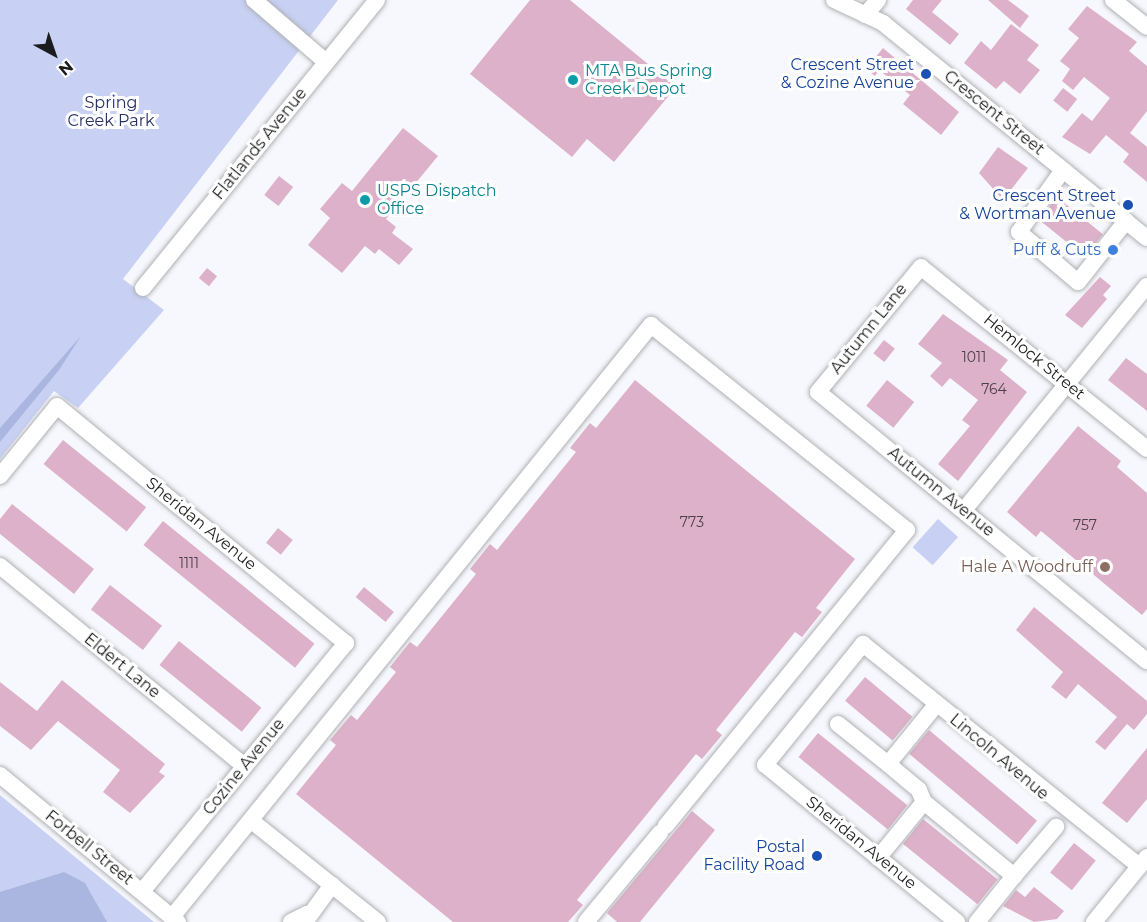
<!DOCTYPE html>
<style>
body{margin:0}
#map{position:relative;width:1147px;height:922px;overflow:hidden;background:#f7f8fd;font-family:Montserrat,sans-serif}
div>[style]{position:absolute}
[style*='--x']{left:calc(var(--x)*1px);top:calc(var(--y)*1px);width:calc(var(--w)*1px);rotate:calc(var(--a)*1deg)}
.green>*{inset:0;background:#c8d1f4;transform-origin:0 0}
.forest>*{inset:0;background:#abb6e0}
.building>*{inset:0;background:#ddb1ca;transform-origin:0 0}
.roads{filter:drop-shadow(0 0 2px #b0b1b5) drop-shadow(0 0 2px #b0b1b5)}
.minor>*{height:16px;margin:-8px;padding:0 8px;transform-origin:8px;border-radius:8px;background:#fff}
.dots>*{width:16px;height:16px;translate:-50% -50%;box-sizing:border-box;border:3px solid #fff;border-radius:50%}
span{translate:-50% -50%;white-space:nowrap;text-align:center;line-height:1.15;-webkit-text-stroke:6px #fff;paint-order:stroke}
.number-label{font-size:14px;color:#4c4148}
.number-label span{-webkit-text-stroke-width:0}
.transit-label{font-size:16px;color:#164399}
.right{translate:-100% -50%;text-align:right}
.culture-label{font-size:16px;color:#0d838f}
.left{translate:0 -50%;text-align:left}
.park-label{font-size:16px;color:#283164}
.street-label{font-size:16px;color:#1b1c1d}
.shop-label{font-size:16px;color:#366cbe}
.education-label{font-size:16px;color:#785e54}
.north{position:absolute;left:24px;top:24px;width:60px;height:60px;-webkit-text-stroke:4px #fff;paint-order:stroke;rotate:140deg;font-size:16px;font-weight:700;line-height:24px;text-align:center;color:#1b1c1d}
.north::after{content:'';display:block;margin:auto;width:21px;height:27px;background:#1b1c1d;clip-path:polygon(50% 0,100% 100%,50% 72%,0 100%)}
</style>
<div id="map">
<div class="green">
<i style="clip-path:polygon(0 0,338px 0,123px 279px,164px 310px,78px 408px,54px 391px,0 459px)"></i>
<i style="left:938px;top:519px;width:27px;height:38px;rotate:42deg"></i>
<i style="clip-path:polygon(0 795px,154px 922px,0 922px)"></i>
</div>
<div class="forest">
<i style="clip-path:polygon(81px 336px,59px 370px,0 442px,0 428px)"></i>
<i style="clip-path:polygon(64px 872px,85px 883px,107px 922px,0 922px,0 892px)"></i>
</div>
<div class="building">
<i style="clip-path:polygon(530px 0,570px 0,676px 87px,614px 162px,587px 139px,572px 157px,470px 74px)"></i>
<i style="clip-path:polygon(913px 0,942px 0,932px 12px,959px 34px,950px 45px,906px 9px)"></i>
<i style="clip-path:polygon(988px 0,1008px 0,1029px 16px,1020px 28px)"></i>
<i style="clip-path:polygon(1087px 6px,1137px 42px,1129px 51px,1147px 66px,1147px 111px,1130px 133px,1147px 147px,1147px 182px,1123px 162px,1129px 154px,1106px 135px,1090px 154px,1062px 137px,1082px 113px,1092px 121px,1110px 98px,1084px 77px,1073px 90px,1062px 81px,1070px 69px,1060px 61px,1079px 38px,1068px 29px)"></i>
<i style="clip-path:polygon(1011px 24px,1039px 45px,1027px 60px,1040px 70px,1020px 94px,1004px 81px,996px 89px,964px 63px,981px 41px,991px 50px)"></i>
<i style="clip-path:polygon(883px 48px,959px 112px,941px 135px,903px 104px,910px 95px,879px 70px,875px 76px,866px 69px)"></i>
<i style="left:1063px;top:88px;width:18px;height:16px;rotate:38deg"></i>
<i style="clip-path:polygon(403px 128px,438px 156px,386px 219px,396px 227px,392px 233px,413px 249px,399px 265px,379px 249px,375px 254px,365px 246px,342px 273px,308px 245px,330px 218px,320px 209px,342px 183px,352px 191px)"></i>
<i style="clip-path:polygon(998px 147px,1028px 168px,1003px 200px,979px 173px)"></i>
<i style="left:279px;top:176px;width:18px;height:24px;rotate:38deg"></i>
<i style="left:1057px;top:197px;width:59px;height:29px;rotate:39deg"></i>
<i style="left:207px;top:268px;width:13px;height:13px;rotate:39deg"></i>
<i style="clip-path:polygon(1100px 277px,1111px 286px,1103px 295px,1107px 299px,1082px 328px,1065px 315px)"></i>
<i style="clip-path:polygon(943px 314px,1008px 360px,1000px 370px,1027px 392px,958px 481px,938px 464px,970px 426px,962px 420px,978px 400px,950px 378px,942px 387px,930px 376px,942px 363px,918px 344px)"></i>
<i style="left:884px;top:340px;width:14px;height:17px;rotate:39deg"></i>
<i style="clip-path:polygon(1126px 358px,1147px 374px,1147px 411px,1108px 380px)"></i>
<i style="clip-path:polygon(635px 380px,855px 559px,816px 608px,822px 612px,802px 637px,795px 632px,716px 730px,722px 735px,702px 759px,696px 754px,577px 900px,583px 905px,568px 922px,453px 922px,296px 794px,336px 745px,330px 740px,351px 715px,357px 720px,396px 672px,390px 667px,410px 642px,417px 647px,476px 574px,470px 569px,490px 544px,497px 550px,576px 452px,570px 448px,590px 423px,596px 428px)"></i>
<i style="left:887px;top:380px;width:35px;height:33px;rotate:39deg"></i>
<i style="clip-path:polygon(1078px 426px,1121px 461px,1117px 467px,1147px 493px,1147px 609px,1142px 615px,1041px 531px,1036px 537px,1007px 512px)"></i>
<i style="left:63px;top:440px;width:107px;height:31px;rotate:39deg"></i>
<i style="clip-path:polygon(12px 504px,94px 569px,74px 594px,0 534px,0 519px)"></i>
<i style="left:163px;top:521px;width:195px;height:31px;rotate:39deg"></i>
<i style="left:278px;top:528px;width:19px;height:19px;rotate:39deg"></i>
<i style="left:110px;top:585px;width:66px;height:31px;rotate:38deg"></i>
<i style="left:364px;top:587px;width:39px;height:13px;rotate:40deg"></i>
<i style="clip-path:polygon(1034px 607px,1147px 701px,1147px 714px,1134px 730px,1127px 724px,1105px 750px,1095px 742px,1117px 717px,1078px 684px,1066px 699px,1051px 687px,1063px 672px,1016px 630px)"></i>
<i style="left:179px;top:641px;width:106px;height:31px;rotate:39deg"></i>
<i style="left:865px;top:677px;width:62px;height:31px;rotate:40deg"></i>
<i style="clip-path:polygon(62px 680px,165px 764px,159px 772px,165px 776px,130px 813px,103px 792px,120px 770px,58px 721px,31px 750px,0 726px,0 682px,37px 711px)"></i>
<i style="left:929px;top:730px;width:141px;height:31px;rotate:40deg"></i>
<i style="left:818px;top:733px;width:115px;height:31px;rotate:39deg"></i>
<i style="clip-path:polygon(1147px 748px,1147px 799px,1127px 823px,1102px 803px)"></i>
<i style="clip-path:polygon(692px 811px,715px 830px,640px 922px,617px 922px,607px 913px)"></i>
<i style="left:923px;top:819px;width:96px;height:32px;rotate:39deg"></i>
<i style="left:1074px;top:843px;width:28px;height:38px;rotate:39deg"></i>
<i style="clip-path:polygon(1034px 887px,1064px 911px,1057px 919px,1034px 922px,1003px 906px,1016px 890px,1025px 897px)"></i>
</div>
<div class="roads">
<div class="minor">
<i style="--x:254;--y:0;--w:95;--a:40.7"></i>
<i style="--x:834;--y:0;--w:54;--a:25.1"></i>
<i style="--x:883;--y:23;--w:340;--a:39.2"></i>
<i style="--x:1113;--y:0;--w:43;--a:38.5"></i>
<i style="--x:865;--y:15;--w:20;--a:-49"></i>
<i style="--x:1063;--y:170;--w:76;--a:125.4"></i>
<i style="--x:1019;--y:232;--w:77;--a:40.3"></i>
<i style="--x:1078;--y:282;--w:78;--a:-51.8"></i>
<i style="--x:143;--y:288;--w:371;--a:-50.9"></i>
<i style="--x:1147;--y:449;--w:290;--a:-141.2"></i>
<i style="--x:921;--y:267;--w:162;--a:129.5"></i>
<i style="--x:818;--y:392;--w:425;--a:39.3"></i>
<i style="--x:0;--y:476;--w:90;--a:-50.8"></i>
<i style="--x:57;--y:406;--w:374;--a:39.4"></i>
<i style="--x:346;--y:643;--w:321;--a:129.4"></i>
<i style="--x:964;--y:510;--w:289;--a:-50.8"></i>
<i style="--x:0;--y:566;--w:315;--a:39.3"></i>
<i style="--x:838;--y:724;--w:64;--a:38.7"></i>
<i style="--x:0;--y:775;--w:231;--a:39.6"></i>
<i style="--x:924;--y:802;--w:13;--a:-113"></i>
<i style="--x:919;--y:790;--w:40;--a:-140"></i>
<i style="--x:888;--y:764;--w:76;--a:-50.9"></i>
<i style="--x:253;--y:822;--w:160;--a:38.7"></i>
<i style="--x:878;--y:858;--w:72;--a:-50.6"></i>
<i style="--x:924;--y:802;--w:117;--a:39.4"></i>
<i style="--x:1014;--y:876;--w:59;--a:128.8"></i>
<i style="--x:1014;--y:876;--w:65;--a:-49.4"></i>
<i style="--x:172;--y:917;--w:762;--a:-51.02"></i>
<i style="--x:651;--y:325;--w:328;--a:38.7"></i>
<i style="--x:907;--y:530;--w:382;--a:129.2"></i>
<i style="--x:291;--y:922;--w:18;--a:-27"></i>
<i style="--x:305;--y:922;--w:46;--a:-53.9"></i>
<i style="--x:586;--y:922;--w:116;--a:-50.3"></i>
<i style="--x:957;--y:922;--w:248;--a:-140.7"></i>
<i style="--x:765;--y:765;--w:156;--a:-51"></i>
<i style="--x:863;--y:644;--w:354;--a:38.8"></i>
<i style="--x:1094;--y:922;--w:84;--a:-50.8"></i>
</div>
</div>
<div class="dots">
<i style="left:926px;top:74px;background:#1a4fb4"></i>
<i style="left:573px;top:80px;background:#0f9aa8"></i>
<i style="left:365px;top:200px;background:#0f9aa8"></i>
<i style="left:1128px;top:205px;background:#1a4fb4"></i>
<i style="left:1113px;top:250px;background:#3f7fe0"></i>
<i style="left:1105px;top:567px;background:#8d6e63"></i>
<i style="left:817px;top:856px;background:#1a4fb4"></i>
</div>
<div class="number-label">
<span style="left:974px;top:357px">1011</span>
<span style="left:994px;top:389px">764</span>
<span style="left:692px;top:522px">773</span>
<span style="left:1085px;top:525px">757</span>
<span style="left:189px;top:563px">1111</span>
</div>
<div class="transit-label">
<span class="right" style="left:914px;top:74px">Crescent Street<br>&amp; Cozine Avenue</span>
<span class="right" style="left:1116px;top:205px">Crescent Street<br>&amp; Wortman Avenue</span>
<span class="right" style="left:805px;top:856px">Postal<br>Facility Road</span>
</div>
<div class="culture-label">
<span class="left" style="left:585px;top:80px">MTA Bus Spring<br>Creek Depot</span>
<span class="left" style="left:377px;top:200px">USPS Dispatch<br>Office</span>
</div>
<div class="park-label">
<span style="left:111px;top:112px">Spring<br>Creek Park</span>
</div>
<div class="street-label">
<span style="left:994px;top:113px;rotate:39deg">Crescent Street</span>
<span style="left:260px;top:144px;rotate:-51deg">Flatlands Avenue</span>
<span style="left:869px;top:329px;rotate:-51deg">Autumn Lane</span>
<span style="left:1034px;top:357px;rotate:39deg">Hemlock Street</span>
<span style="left:941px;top:492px;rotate:39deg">Autumn Avenue</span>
<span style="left:201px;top:524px;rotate:39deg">Sheridan Avenue</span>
<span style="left:122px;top:666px;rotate:39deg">Eldert Lane</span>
<span style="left:999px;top:757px;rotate:40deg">Lincoln Avenue</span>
<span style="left:244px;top:767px;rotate:-51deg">Cozine Avenue</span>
<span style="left:861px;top:843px;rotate:39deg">Sheridan Avenue</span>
<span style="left:89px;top:848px;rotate:39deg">Forbell Street</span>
</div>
<div class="shop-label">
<span class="right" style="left:1101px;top:250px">Puff &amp; Cuts</span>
</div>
<div class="education-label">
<span class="right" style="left:1093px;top:567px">Hale A Woodruff</span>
</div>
<div class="north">N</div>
</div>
